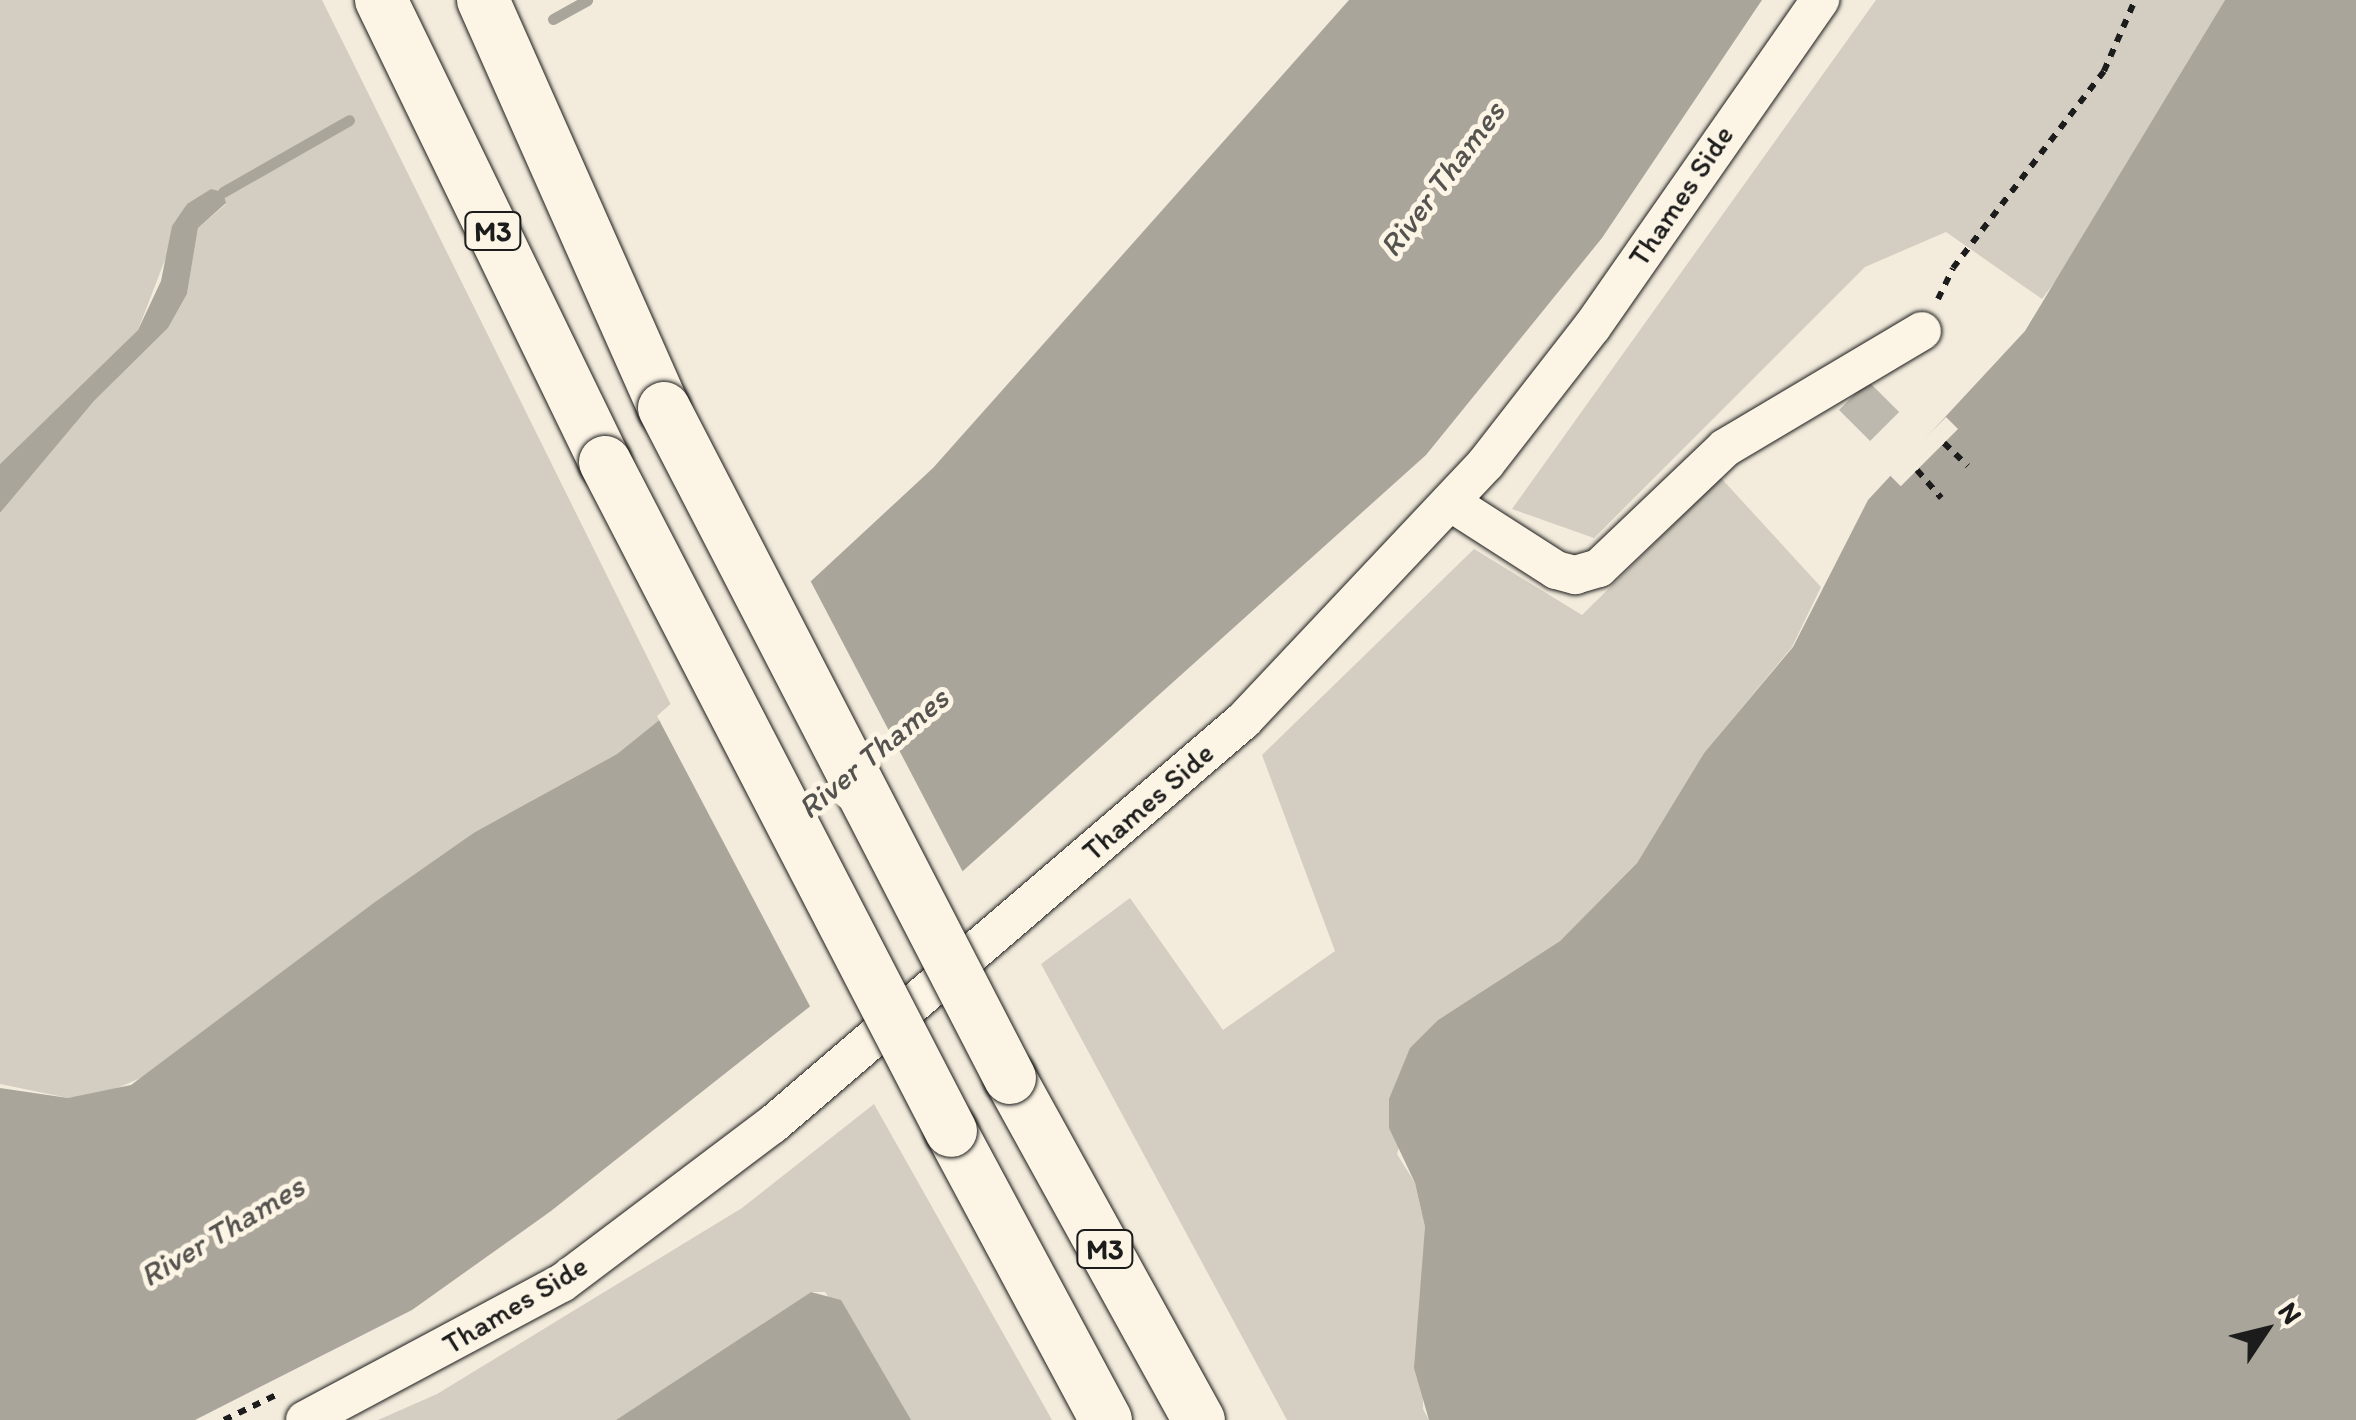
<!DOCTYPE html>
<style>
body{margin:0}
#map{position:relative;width:2356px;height:1420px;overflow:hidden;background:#f3ecdd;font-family:Itim,sans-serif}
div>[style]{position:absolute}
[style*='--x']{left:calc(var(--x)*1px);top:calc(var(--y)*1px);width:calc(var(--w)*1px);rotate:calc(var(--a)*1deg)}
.green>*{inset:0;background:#d3cec1}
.water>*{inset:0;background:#aaa59b}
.pier>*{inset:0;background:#f3ecdd;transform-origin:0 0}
.stream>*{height:11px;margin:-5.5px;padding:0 5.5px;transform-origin:5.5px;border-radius:5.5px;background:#aaa59b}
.building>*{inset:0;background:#beb9ae;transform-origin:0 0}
.path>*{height:6px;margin-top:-3px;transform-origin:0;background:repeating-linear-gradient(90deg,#1c1c1c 0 8px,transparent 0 16px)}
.roads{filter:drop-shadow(0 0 2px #1c1c1c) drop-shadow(0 0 2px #1c1c1c)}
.minor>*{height:38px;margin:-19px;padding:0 19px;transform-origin:19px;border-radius:19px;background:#fcf5e5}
.highway>*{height:52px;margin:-26px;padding:0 26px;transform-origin:26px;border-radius:26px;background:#fcf5e5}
.bridges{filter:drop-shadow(0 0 2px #1c1c1c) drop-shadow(0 0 2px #1c1c1c)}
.highway-bridge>*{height:52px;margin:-26px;padding:0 26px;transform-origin:26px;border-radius:26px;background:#fcf5e5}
span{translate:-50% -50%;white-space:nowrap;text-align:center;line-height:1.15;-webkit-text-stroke:10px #fcf5e5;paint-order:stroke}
.shield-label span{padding:2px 8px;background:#fcf5e5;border:2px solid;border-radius:8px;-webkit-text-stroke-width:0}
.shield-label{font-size:28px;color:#1c1c1c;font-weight:700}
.street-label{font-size:30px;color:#1c1c1c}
.water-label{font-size:32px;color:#55534f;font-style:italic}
.north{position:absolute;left:2216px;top:1280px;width:100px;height:100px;-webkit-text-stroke:8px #fcf5e5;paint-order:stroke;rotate:55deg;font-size:28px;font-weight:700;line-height:40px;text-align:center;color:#1c1c1c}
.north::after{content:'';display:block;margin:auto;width:35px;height:45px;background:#1c1c1c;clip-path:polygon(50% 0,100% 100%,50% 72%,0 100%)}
</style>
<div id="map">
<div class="green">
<i style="clip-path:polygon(0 0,322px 0,673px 709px,617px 754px,475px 832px,152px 1073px,106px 1093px,68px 1098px,0 1084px,0 513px,94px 401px,168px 328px,187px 294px,198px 228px,226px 204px,186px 205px,138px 330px,0 464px)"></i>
<i style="clip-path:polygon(1876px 0,2225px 0,2073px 258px,2042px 299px,1946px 232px,1865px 267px,1594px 538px,1512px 509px)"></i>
<i style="clip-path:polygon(1721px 478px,1821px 587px,1792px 647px,1704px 753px,1637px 863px,1560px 941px,1438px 1020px,1397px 1154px,1415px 1183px,1425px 1227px,1423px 1409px,1429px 1420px,1287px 1420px,1041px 964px,1130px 898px,1223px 1030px,1335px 951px,1262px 755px,1474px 549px,1582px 615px)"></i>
<i style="clip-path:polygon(874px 1104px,1052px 1420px,909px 1420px,825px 1292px,811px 1292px,616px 1420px,378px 1420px,437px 1394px,742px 1208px)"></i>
</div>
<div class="water">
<i style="clip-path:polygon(1349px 0,1762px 0,1602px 238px,1426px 455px,827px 993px,551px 1211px,412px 1310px,195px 1420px,0 1420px,0 1088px,68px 1098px,131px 1085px,375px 902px,475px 832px,617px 754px,673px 709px,933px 468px)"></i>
<i style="clip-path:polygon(2225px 0,2356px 0,2356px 1420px,1429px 1420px,1414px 1368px,1425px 1227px,1415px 1183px,1389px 1128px,1389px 1099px,1410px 1048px,1438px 1020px,1560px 941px,1637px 863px,1704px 753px,1793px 647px,1868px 500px,2025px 331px)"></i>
<i style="clip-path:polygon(211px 189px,223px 192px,226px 203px,198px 228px,187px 294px,168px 328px,94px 401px,0 513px,0 464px,138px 330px,161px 281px,172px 226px,187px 204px)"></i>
<i style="clip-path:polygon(811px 1292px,841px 1300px,911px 1420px,616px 1420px)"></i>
</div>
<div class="pier">
<i style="left:1946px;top:417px;width:17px;height:81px;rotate:45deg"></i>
<i style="clip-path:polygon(810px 580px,965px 876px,813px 1012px,657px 716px)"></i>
</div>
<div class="stream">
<i style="--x:553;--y:19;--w:39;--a:-29"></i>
<i style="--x:223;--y:192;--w:145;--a:-29.7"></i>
</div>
<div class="building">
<i style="left:1868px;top:381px;width:44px;height:41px;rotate:45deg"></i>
</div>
<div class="path">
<i style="--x:1938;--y:299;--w:34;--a:-64"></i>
<i style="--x:1953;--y:268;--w:248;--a:-52.5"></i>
<i style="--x:2104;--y:71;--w:77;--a:-66.4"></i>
<i style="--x:1944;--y:443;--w:33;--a:44"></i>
<i style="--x:1917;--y:470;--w:37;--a:49"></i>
<i style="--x:224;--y:1420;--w:58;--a:-25.7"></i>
</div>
<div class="roads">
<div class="minor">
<i style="--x:1450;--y:502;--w:126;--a:32.7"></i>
<i style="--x:1556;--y:570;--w:20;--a:15"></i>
<i style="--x:1575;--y:575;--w:25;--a:-16"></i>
<i style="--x:1599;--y:568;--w:174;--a:-43.6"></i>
<i style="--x:1725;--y:448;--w:229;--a:-30.7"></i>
<i style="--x:305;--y:1420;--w:291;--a:-28.1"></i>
<i style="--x:562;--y:1283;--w:263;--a:-37"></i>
<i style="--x:772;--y:1125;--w:622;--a:-40.63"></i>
<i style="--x:1244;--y:720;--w:353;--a:-46.7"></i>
<i style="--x:1486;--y:463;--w:172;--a:-52.1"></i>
<i style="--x:1592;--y:327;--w:399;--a:-55.1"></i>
</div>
<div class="highway">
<i style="--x:381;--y:0;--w:513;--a:64.13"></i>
<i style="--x:483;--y:0;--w:446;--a:66.1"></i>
<i style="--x:1010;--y:1078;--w:391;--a:61.1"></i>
<i style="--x:951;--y:1131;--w:328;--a:61.8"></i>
</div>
</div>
<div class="bridges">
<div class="highway-bridge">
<i style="--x:664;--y:408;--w:754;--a:62.69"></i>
<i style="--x:605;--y:462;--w:753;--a:62.65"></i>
</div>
</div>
<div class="shield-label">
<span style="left:493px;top:231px">M3</span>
<span style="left:1105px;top:1249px">M3</span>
</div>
<div class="street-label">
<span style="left:1681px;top:196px;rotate:-56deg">Thames Side</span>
<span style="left:1148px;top:802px;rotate:-41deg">Thames Side</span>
<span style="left:515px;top:1305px;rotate:-31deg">Thames Side</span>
</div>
<div class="water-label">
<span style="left:1442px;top:179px;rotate:-53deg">River Thames</span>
<span style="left:873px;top:753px;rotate:-40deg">River Thames</span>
<span style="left:222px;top:1231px;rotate:-31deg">River Thames</span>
</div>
<div class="north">N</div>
</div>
